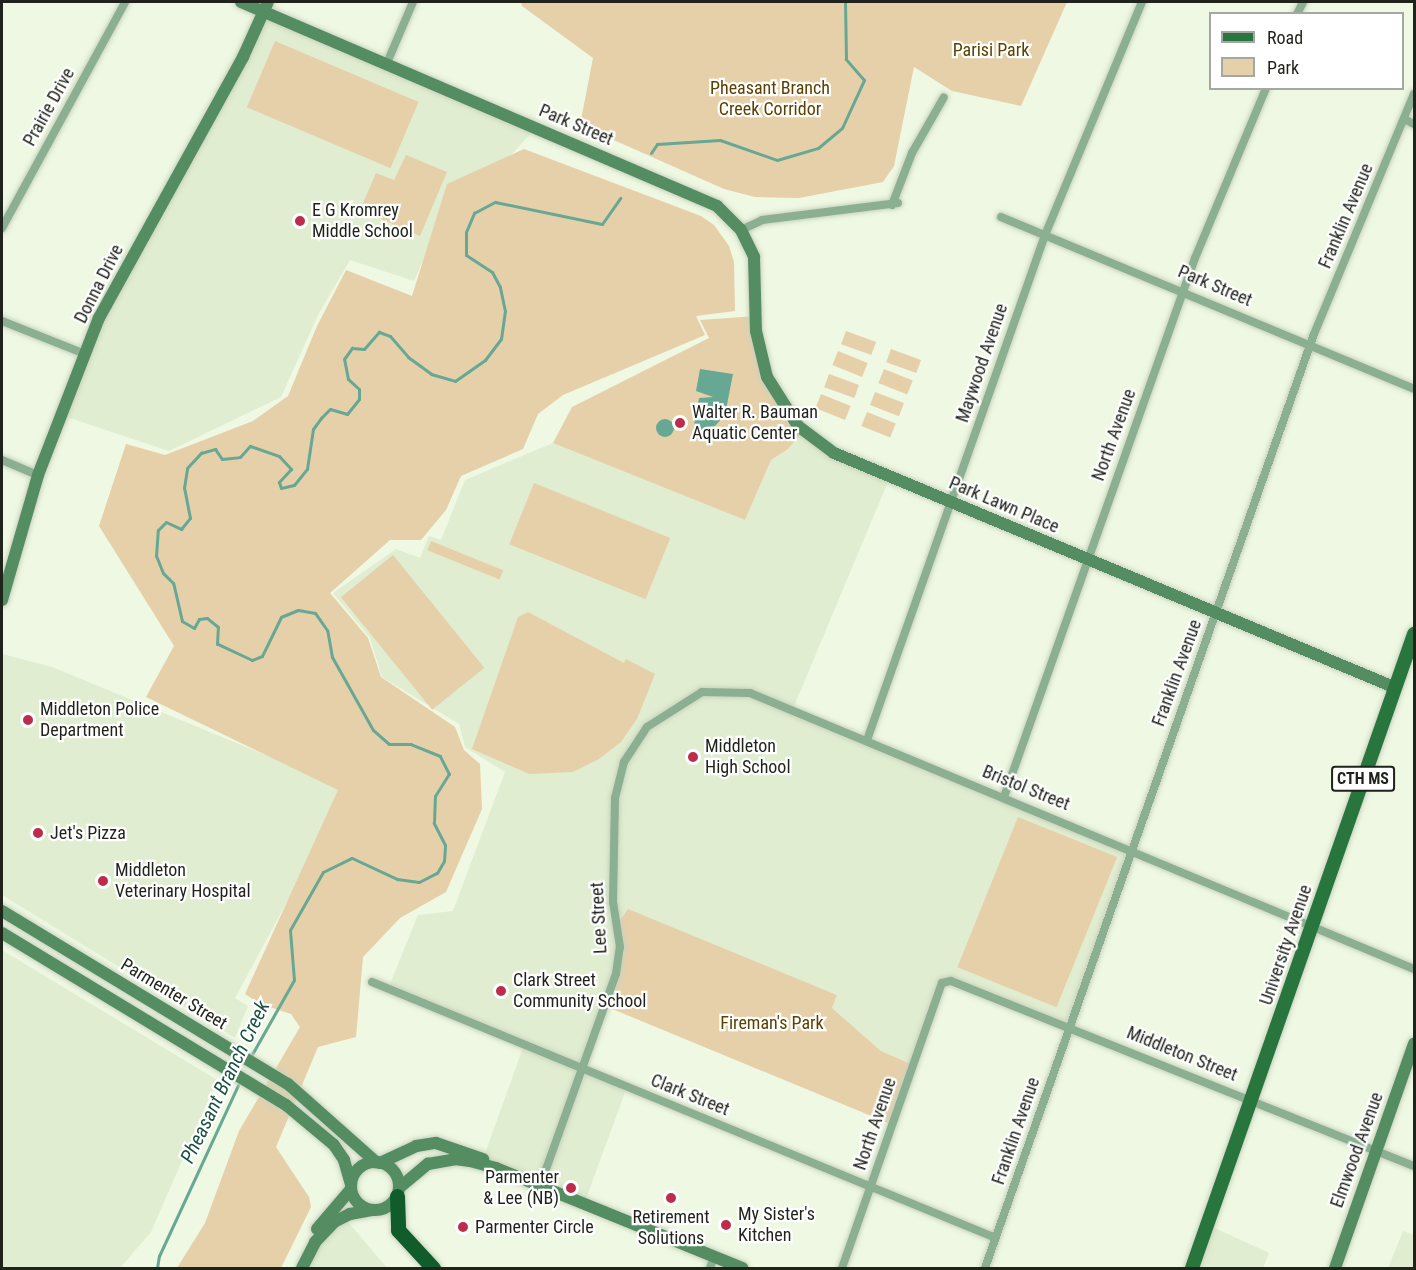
<!DOCTYPE html>
<style>
body{margin:0}
#map{position:relative;width:1416px;height:1270px;overflow:hidden;background:#eef8e2;font-family:"Roboto Condensed",sans-serif}
div>[style]{position:absolute}
[style*='--x']{left:calc(var(--x)*1px);top:calc(var(--y)*1px);width:calc(var(--w)*1px);rotate:calc(var(--a)*1deg)}
.built>*{inset:0;background:#e0edd0}
.green>*{inset:0;background:#e6d0aa;transform-origin:0 0}
.water>*{inset:0;background:#67a894}
.round{border-radius:50%}
.stream>*{height:3px;margin:-1.5px;padding:0 1.5px;transform-origin:1.5px;border-radius:1.5px;background:#67a894}
.roads{filter:drop-shadow(0 0 2px #c9d2be) drop-shadow(0 0 2px #c9d2be)}
.street>*{height:8px;margin:-4px;padding:0 4px;transform-origin:4px;border-radius:4px;background:#8aaf91}
.secondary>*{height:12px;margin:-6px;padding:0 6px;transform-origin:6px;border-radius:6px;background:#548d61}
.secondary>.ring{margin:-6px;padding:0;box-sizing:content-box;background:none;border:12px solid #548d61;border-radius:50%}
.primary>*{height:14px;margin:-7px;padding:0 7px;transform-origin:7px;border-radius:7px;background:#28753e}
.highway>*{height:15px;margin:-7.5px;padding:0 7.5px;transform-origin:7.5px;border-radius:7.5px;background:#105c2b}
.dots>*{width:16px;height:16px;translate:-50% -50%;box-sizing:border-box;border:3px solid #fff;border-radius:50%}
span{translate:-50% -50%;white-space:nowrap;text-align:center;line-height:1.15;-webkit-text-stroke:4.5px #fff;paint-order:stroke}
.shield-label span{padding:2px 4px;background:#fff;border:2px solid;border-radius:4px;-webkit-text-stroke-width:0}
.shield-label{font-size:16px;color:#1f231b;font-weight:700}
.park-label{font-size:18px;color:#5c4100}
.street-label{font-size:18px;color:#1f231b}
.poi-label{font-size:18px;color:#1f231b}
.left{translate:0 -50%;text-align:left}
.right{translate:-100% -50%;text-align:right}
.water-label{font-size:20px;color:#1b5243;font-style:italic}
.frame{position:absolute;inset:0;border:3px solid #1f231b;pointer-events:none}
.legend{position:absolute;left:1209px;top:12px;width:195px;height:78px;box-sizing:border-box;background:#fff;border:2px solid #a5a7a4;margin:0;padding:8px 10px;list-style:none;font-size:18px;color:#1f231b}
.legend li{display:flex;align-items:center;gap:12px;height:30px}
.legend b{width:30px;border:2px solid #a5a7a4}
</style>
<div id="map">
<div class="built">
<i style="clip-path:polygon(264px 11px,536px 128px,432px 240px,414px 281px,350px 260px,318px 315px,281px 397px,169px 451px,61px 415px,85px 354px)"></i>
<i style="clip-path:polygon(804px 431px,890px 477px,792px 711px,1131px 850px,1070px 1026px,951px 981px,942px 983px,913px 1065px,881px 1051px,832px 1008px,837px 995px,767px 967px,620px 947px,583px 1068px,627px 1087px,584px 1204px,483px 1159px,524px 1045px,388px 989px,418px 915px,453px 911px,505px 772px,465px 747px,459px 724px,382px 677px,370px 638px,333px 593px,396px 549px,420px 558px,429px 536px,441px 540px,465px 480px,553px 443px,745px 520px,771px 460px,788px 449px)"></i>
<i style="clip-path:polygon(2px 654px,52px 667px,348px 789px,235px 998px,248px 1006px,235px 1038px,2px 895px)"></i>
<i style="clip-path:polygon(2px 950px,217px 1080px,151px 1232px,120px 1268px,2px 1268px)"></i>
<i style="clip-path:polygon(343px 1216px,387px 1268px,302px 1268px)"></i>
<i style="clip-path:polygon(1208px 1225px,1269px 1253px,1263px 1268px,1192px 1268px)"></i>
<i style="clip-path:polygon(1403px 1231px,1414px 1235px,1414px 1268px,1388px 1268px)"></i>
</div>
<div class="green">
<i style="clip-path:polygon(521px 2px,1067px 2px,1021px 106px,952px 91px,914px 67px,894px 166px,883px 182px,799px 198px,755px 197px,724px 189px,580px 125px,593px 58px,522px 6px)"></i>
<i style="left:275px;top:41px;width:156px;height:72px;rotate:23deg"></i>
<i style="clip-path:polygon(524px 149px,701px 216px,714px 225px,729px 246px,734px 262px,735px 311px,696px 316px,705px 335px,563px 395px,538px 414px,523px 449px,461px 476px,446px 510px,421px 540px,390px 540px,330px 593px,368px 638px,381px 677px,455px 727px,464px 750px,480px 764px,482px 809px,446px 892px,400px 918px,363px 957px,356px 1037px,318px 1047px,276px 1147px,309px 1197px,311px 1207px,281px 1268px,177px 1268px,205px 1223px,239px 1131px,300px 1027px,291px 1014px,260px 1004px,245px 994px,338px 790px,146px 697px,174px 646px,99px 526px,126px 444px,165px 455px,253px 421px,288px 396px,317px 326px,346px 270px,412px 296px,447px 184px)"></i>
<i style="clip-path:polygon(406px 155px,447px 172px,420px 236px,360px 210px,376px 173px,394px 180px)"></i>
<i style="clip-path:polygon(756px 316px,761px 361px,804px 431px,788px 449px,771px 460px,745px 520px,553px 443px,572px 407px,709px 338px,700px 320px)"></i>
<i style="left:846px;top:331px;width:32px;height:14px;rotate:20deg"></i>
<i style="left:891px;top:349px;width:32px;height:14px;rotate:20deg"></i>
<i style="left:838px;top:351px;width:32px;height:15px;rotate:22deg"></i>
<i style="left:884px;top:369px;width:31px;height:15px;rotate:22deg"></i>
<i style="left:829px;top:374px;width:32px;height:14px;rotate:20deg"></i>
<i style="left:875px;top:392px;width:31px;height:14px;rotate:21deg"></i>
<i style="left:821px;top:394px;width:32px;height:15px;rotate:22deg"></i>
<i style="left:867px;top:412px;width:31px;height:15px;rotate:22deg"></i>
<i style="left:534px;top:483px;width:147px;height:66px;rotate:22deg"></i>
<i style="left:431px;top:541px;width:78px;height:10px;rotate:22deg"></i>
<i style="left:393px;top:555px;width:145px;height:67px;rotate:51deg"></i>
<i style="clip-path:polygon(528px 612px,624px 663px,626px 659px,655px 674px,637px 719px,621px 742px,599px 759px,573px 772px,529px 774px,472px 749px,518px 617px)"></i>
<i style="left:1018px;top:817px;width:107px;height:162px;rotate:22deg"></i>
<i style="clip-path:polygon(628px 909px,837px 995px,832px 1008px,881px 1051px,913px 1065px,893px 1125px,605px 1006px,616px 974px,619px 922px)"></i>
</div>
<div class="water">
<i style="clip-path:polygon(700px 369px,733px 374px,725px 415px,715px 426px,697px 431px,693px 431px,699px 398px,713px 397px,696px 391px)"></i>
<i class="round" style="left:656px;top:419px;width:18px;height:18px"></i>
</div>
<div class="stream">
<i style="--x:651;--y:153;--w:11;--a:-56"></i>
<i style="--x:657;--y:144;--w:63;--a:-3.6"></i>
<i style="--x:720;--y:140;--w:60;--a:19.3"></i>
<i style="--x:777;--y:160;--w:43;--a:-16.3"></i>
<i style="--x:818;--y:148;--w:31;--a:-40"></i>
<i style="--x:842;--y:128;--w:53;--a:-65.4"></i>
<i style="--x:864;--y:80;--w:28;--a:-131"></i>
<i style="--x:846;--y:59;--w:57;--a:-91"></i>
<i style="--x:251;--y:1056;--w:87;--a:-60.5"></i>
<i style="--x:294;--y:980;--w:50;--a:-94.6"></i>
<i style="--x:290;--y:930;--w:67;--a:-60.4"></i>
<i style="--x:323;--y:872;--w:32;--a:-26"></i>
<i style="--x:352;--y:858;--w:50;--a:25"></i>
<i style="--x:397;--y:879;--w:22;--a:8"></i>
<i style="--x:419;--y:882;--w:20;--a:-27"></i>
<i style="--x:437;--y:873;--w:14;--a:-60"></i>
<i style="--x:444;--y:861;--w:16;--a:-86"></i>
<i style="--x:445;--y:845;--w:25;--a:-117"></i>
<i style="--x:434;--y:823;--w:27;--a:-88"></i>
<i style="--x:435;--y:796;--w:26;--a:-58"></i>
<i style="--x:449;--y:774;--w:20;--a:-117"></i>
<i style="--x:440;--y:756;--w:31;--a:-158"></i>
<i style="--x:411;--y:744;--w:22;--a:180"></i>
<i style="--x:389;--y:744;--w:21;--a:-139"></i>
<i style="--x:373;--y:730;--w:84;--a:-119.3"></i>
<i style="--x:332;--y:657;--w:27;--a:-100"></i>
<i style="--x:327;--y:630;--w:21;--a:-125"></i>
<i style="--x:315;--y:613;--w:17;--a:-170"></i>
<i style="--x:298;--y:610;--w:18;--a:158"></i>
<i style="--x:281;--y:617;--w:43;--a:116"></i>
<i style="--x:262;--y:656;--w:11;--a:158"></i>
<i style="--x:252;--y:660;--w:38;--a:-155"></i>
<i style="--x:217;--y:644;--w:17;--a:-87"></i>
<i style="--x:218;--y:627;--w:14;--a:-141"></i>
<i style="--x:207;--y:618;--w:8;--a:173"></i>
<i style="--x:199;--y:619;--w:10;--a:119"></i>
<i style="--x:194;--y:628;--w:14;--a:-150"></i>
<i style="--x:182;--y:621;--w:39;--a:-103"></i>
<i style="--x:173;--y:583;--w:14;--a:-135"></i>
<i style="--x:163;--y:573;--w:18;--a:-112"></i>
<i style="--x:156;--y:556;--w:26;--a:-86"></i>
<i style="--x:158;--y:530;--w:11;--a:-45"></i>
<i style="--x:166;--y:522;--w:17;--a:25"></i>
<i style="--x:181;--y:529;--w:14;--a:-51"></i>
<i style="--x:190;--y:518;--w:31;--a:-101"></i>
<i style="--x:184;--y:488;--w:20;--a:-81"></i>
<i style="--x:187;--y:468;--w:21;--a:-47"></i>
<i style="--x:201;--y:453;--w:15;--a:-16"></i>
<i style="--x:215;--y:449;--w:12;--a:55"></i>
<i style="--x:222;--y:459;--w:18;--a:-6"></i>
<i style="--x:240;--y:457;--w:15;--a:-48"></i>
<i style="--x:250;--y:446;--w:31;--a:19"></i>
<i style="--x:279;--y:456;--w:18;--a:47"></i>
<i style="--x:291;--y:469;--w:18;--a:133"></i>
<i style="--x:279;--y:482;--w:6;--a:72"></i>
<i style="--x:281;--y:488;--w:13;--a:-13"></i>
<i style="--x:294;--y:485;--w:21;--a:-51"></i>
<i style="--x:307;--y:469;--w:40;--a:-81.5"></i>
<i style="--x:313;--y:429;--w:14;--a:-54"></i>
<i style="--x:321;--y:418;--w:13;--a:-45"></i>
<i style="--x:330;--y:409;--w:18;--a:16"></i>
<i style="--x:347;--y:414;--w:19;--a:-51"></i>
<i style="--x:359;--y:399;--w:10;--a:-90"></i>
<i style="--x:359;--y:389;--w:15;--a:-138"></i>
<i style="--x:348;--y:379;--w:20;--a:-101"></i>
<i style="--x:344;--y:359;--w:14;--a:-54"></i>
<i style="--x:352;--y:348;--w:12;--a:5"></i>
<i style="--x:364;--y:349;--w:23;--a:-49"></i>
<i style="--x:379;--y:332;--w:12;--a:20"></i>
<i style="--x:390;--y:336;--w:28;--a:49"></i>
<i style="--x:408;--y:357;--w:29;--a:36"></i>
<i style="--x:431;--y:374;--w:25;--a:16"></i>
<i style="--x:455;--y:381;--w:37;--a:-35"></i>
<i style="--x:485;--y:360;--w:26;--a:-53"></i>
<i style="--x:501;--y:339;--w:28;--a:-82"></i>
<i style="--x:505;--y:311;--w:25;--a:-102"></i>
<i style="--x:500;--y:287;--w:17;--a:-118"></i>
<i style="--x:492;--y:272;--w:31;--a:-147"></i>
<i style="--x:466;--y:255;--w:23;--a:-90"></i>
<i style="--x:466;--y:232;--w:21;--a:-67"></i>
<i style="--x:474;--y:213;--w:24;--a:-28"></i>
<i style="--x:495;--y:202;--w:109;--a:11.6"></i>
<i style="--x:602;--y:224;--w:32;--a:-55"></i>
<i style="--x:157;--y:1268;--w:12;--a:-81"></i>
<i style="--x:159;--y:1256;--w:193;--a:-65.2"></i>
</div>
<div class="roads">
<div class="street">
<i style="--x:1297;--y:14;--w:13;--a:-63"></i>
<i style="--x:387;--y:63;--w:66;--a:-66.9"></i>
<i style="--x:1404;--y:119;--w:11;--a:27"></i>
<i style="--x:892;--y:205;--w:56;--a:-69"></i>
<i style="--x:912;--y:153;--w:64;--a:-60.3"></i>
<i style="--x:1001;--y:217;--w:447;--a:22.6"></i>
<i style="--x:2;--y:228;--w:257;--a:-61.4"></i>
<i style="--x:741;--y:230;--w:23;--a:-25"></i>
<i style="--x:762;--y:220;--w:137;--a:-7.1"></i>
<i style="--x:2;--y:321;--w:89;--a:21.7"></i>
<i style="--x:2;--y:460;--w:39;--a:23"></i>
<i style="--x:867;--y:740;--w:535;--a:-70.58"></i>
<i style="--x:1045;--y:235;--w:252;--a:-67.4"></i>
<i style="--x:1004;--y:797;--w:572;--a:-70.49"></i>
<i style="--x:1195;--y:258;--w:184;--a:-67.3"></i>
<i style="--x:372;--y:982;--w:674;--a:22.31"></i>
<i style="--x:540;--y:1186;--w:225;--a:-70.3"></i>
<i style="--x:616;--y:974;--w:27;--a:-82"></i>
<i style="--x:620;--y:947;--w:46;--a:-98.8"></i>
<i style="--x:613;--y:902;--w:104;--a:-88.9"></i>
<i style="--x:615;--y:798;--w:37;--a:-76"></i>
<i style="--x:624;--y:762;--w:42;--a:-56.7"></i>
<i style="--x:647;--y:727;--w:65;--a:-32.5"></i>
<i style="--x:702;--y:692;--w:48;--a:1.2"></i>
<i style="--x:750;--y:693;--w:719;--a:22.57"></i>
<i style="--x:710;--y:1268;--w:12;--a:-70"></i>
<i style="--x:842;--y:1268;--w:302;--a:-70.7"></i>
<i style="--x:942;--y:983;--w:9;--a:-13"></i>
<i style="--x:951;--y:981;--w:499;--a:21.8"></i>
<i style="--x:985;--y:1268;--w:990;--a:-70.6"></i>
<i style="--x:1314;--y:334;--w:260;--a:-67.4"></i>
</div>
<div class="secondary">
<i style="--x:241;--y:2;--w:518;--a:23.2"></i>
<i style="--x:717;--y:206;--w:34;--a:45"></i>
<i style="--x:741;--y:230;--w:30;--a:64"></i>
<i style="--x:754;--y:257;--w:74;--a:88.5"></i>
<i style="--x:756;--y:331;--w:47;--a:76.6"></i>
<i style="--x:767;--y:377;--w:58;--a:57.7"></i>
<i style="--x:798;--y:426;--w:45;--a:36.9"></i>
<i style="--x:834;--y:453;--w:609;--a:22.69"></i>
<i style="--x:2;--y:600;--w:130;--a:-73.9"></i>
<i style="--x:38;--y:475;--w:168;--a:-68.8"></i>
<i style="--x:99;--y:318;--w:298;--a:-61.1"></i>
<i style="--x:243;--y:57;--w:60;--a:-65.6"></i>
<i style="--x:2;--y:911;--w:334;--a:31.2"></i>
<i style="--x:288;--y:1084;--w:118;--a:41.6"></i>
<i style="--x:2;--y:933;--w:332;--a:31.2"></i>
<i style="--x:286;--y:1105;--w:62;--a:39.8"></i>
<i style="--x:334;--y:1145;--w:18;--a:56"></i>
<i style="--x:344;--y:1160;--w:26;--a:74"></i>
<i class="ring" style="left:351px;top:1162px;width:36px;height:36px"></i>
<i style="--x:380;--y:1163;--w:40;--a:-25"></i>
<i style="--x:416;--y:1146;--w:20;--a:-9"></i>
<i style="--x:436;--y:1143;--w:50;--a:18.8"></i>
<i style="--x:399;--y:1188;--w:38;--a:-40"></i>
<i style="--x:428;--y:1164;--w:27;--a:-10"></i>
<i style="--x:455;--y:1159;--w:15;--a:8"></i>
<i style="--x:470;--y:1161;--w:27;--a:15"></i>
<i style="--x:496;--y:1168;--w:266;--a:22.1"></i>
<i style="--x:317;--y:1229;--w:52;--a:-49.6"></i>
<i style="--x:302;--y:1268;--w:29;--a:-63"></i>
<i style="--x:315;--y:1242;--w:28;--a:-46"></i>
<i style="--x:334;--y:1222;--w:18;--a:-27"></i>
<i style="--x:350;--y:1214;--w:22;--a:-10"></i>
<i style="--x:1335;--y:1268;--w:238;--a:-70.6"></i>
</div>
<div class="primary">
<i style="--x:1192;--y:1268;--w:672;--a:-70.7"></i>
</div>
<div class="highway">
<i style="--x:397;--y:1196;--w:34;--a:88"></i>
<i style="--x:398;--y:1230;--w:52;--a:47.4"></i>
</div>
</div>
<div class="dots">
<i style="left:300px;top:221px;background:#bd2c4b"></i>
<i style="left:680px;top:423px;background:#bd2c4b"></i>
<i style="left:28px;top:720px;background:#bd2c4b"></i>
<i style="left:693px;top:757px;background:#bd2c4b"></i>
<i style="left:38px;top:833px;background:#bd2c4b"></i>
<i style="left:103px;top:881px;background:#bd2c4b"></i>
<i style="left:501px;top:991px;background:#bd2c4b"></i>
<i style="left:571px;top:1188px;background:#bd2c4b"></i>
<i style="left:671px;top:1198px;background:#bd2c4b"></i>
<i style="left:726px;top:1225px;background:#bd2c4b"></i>
<i style="left:463px;top:1227px;background:#bd2c4b"></i>
</div>
<div class="shield-label">
<span style="left:1363px;top:779px">CTH MS</span>
</div>
<div class="park-label">
<span style="left:991px;top:50px">Parisi Park</span>
<span style="left:770px;top:99px">Pheasant Branch<br>Creek Corridor</span>
<span style="left:772px;top:1023px">Fireman's Park</span>
</div>
<div class="street-label">
<span style="left:49px;top:107px;rotate:-61deg">Prairie Drive</span>
<span style="left:576px;top:125px;rotate:23deg">Park Street</span>
<span style="left:1346px;top:216px;rotate:-67deg">Franklin Avenue</span>
<span style="left:99px;top:284px;rotate:-63deg">Donna Drive</span>
<span style="left:1215px;top:286px;rotate:23deg">Park Street</span>
<span style="left:982px;top:363px;rotate:-71deg">Maywood Avenue</span>
<span style="left:1114px;top:435px;rotate:-70deg">North Avenue</span>
<span style="left:1004px;top:505px;rotate:23deg">Park Lawn Place</span>
<span style="left:1177px;top:673px;rotate:-70deg">Franklin Avenue</span>
<span style="left:1026px;top:788px;rotate:22deg">Bristol Street</span>
<span style="left:599px;top:918px;rotate:-93deg">Lee Street</span>
<span style="left:1286px;top:945px;rotate:-71deg">University Avenue</span>
<span style="left:174px;top:994px;rotate:31deg">Parmenter Street</span>
<span style="left:1182px;top:1054px;rotate:22deg">Middleton Street</span>
<span style="left:690px;top:1095px;rotate:22deg">Clark Street</span>
<span style="left:875px;top:1124px;rotate:-71deg">North Avenue</span>
<span style="left:1016px;top:1131px;rotate:-71deg">Franklin Avenue</span>
<span style="left:1357px;top:1150px;rotate:-70deg">Elmwood Avenue</span>
</div>
<div class="poi-label">
<span class="left" style="left:312px;top:221px">E G Kromrey<br>Middle School</span>
<span class="left" style="left:692px;top:423px">Walter R. Bauman<br>Aquatic Center</span>
<span class="left" style="left:40px;top:720px">Middleton Police<br>Department</span>
<span class="left" style="left:705px;top:757px">Middleton<br>High School</span>
<span class="left" style="left:50px;top:833px">Jet's Pizza</span>
<span class="left" style="left:115px;top:881px">Middleton<br>Veterinary Hospital</span>
<span class="left" style="left:513px;top:991px">Clark Street<br>Community School</span>
<span class="right" style="left:559px;top:1188px">Parmenter<br>&amp; Lee (NB)</span>
<span class="left" style="left:738px;top:1225px">My Sister's<br>Kitchen</span>
<span style="left:671px;top:1228px">Retirement<br>Solutions</span>
<span class="left" style="left:475px;top:1227px">Parmenter Circle</span>
</div>
<div class="water-label">
<span style="left:225px;top:1082px;rotate:-64deg">Pheasant Branch Creek</span>
</div>
<div class="frame"></div>
<ul class="legend">
<li><b style="height:8px;background:#28753e"></b>Road</li>
<li><b style="height:16px;background:#e6d0aa"></b>Park</li>
</ul>
</div>
